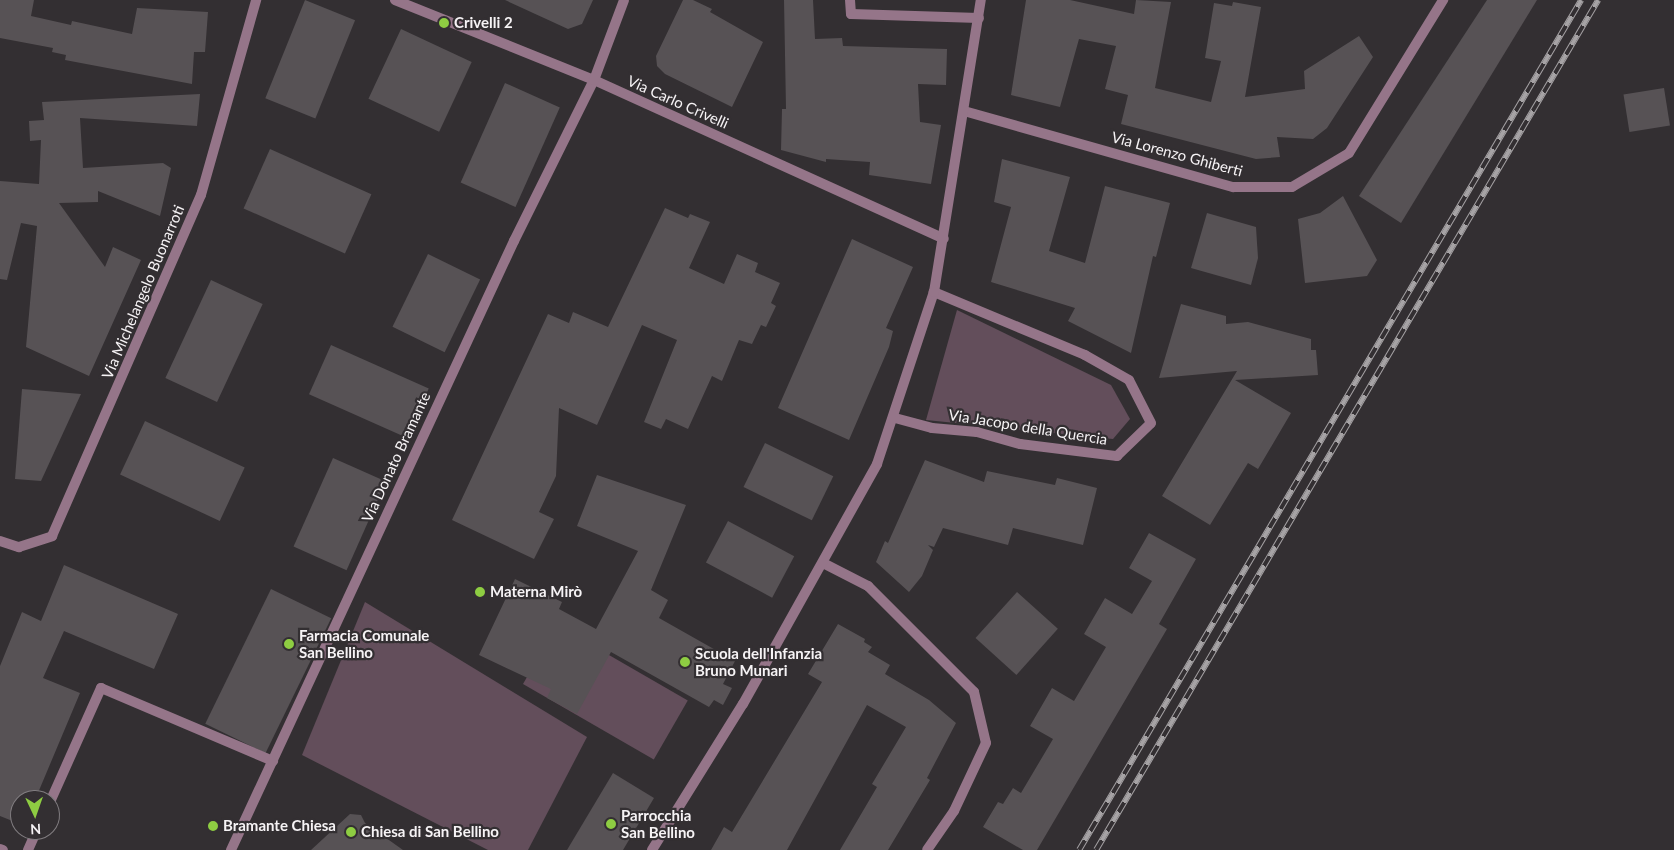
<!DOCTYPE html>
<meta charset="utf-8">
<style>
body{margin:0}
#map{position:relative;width:1674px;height:850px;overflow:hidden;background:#332f32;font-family:Lato,sans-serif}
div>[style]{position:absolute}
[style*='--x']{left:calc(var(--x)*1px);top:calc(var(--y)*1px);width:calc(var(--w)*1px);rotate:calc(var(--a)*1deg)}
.green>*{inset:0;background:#634e5b;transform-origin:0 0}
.building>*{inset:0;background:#575255;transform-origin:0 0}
.pedestrian>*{height:10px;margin:-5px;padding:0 5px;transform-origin:5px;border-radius:5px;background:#957589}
.minor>*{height:10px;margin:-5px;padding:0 5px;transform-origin:5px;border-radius:5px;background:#957589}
.rail>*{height:5.5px;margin-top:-2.75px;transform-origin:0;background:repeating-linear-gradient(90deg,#332f32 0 11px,#a6a3a5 0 22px);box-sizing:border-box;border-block:1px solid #a6a3a5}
.dots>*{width:14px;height:14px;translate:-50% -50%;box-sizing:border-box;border:2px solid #332f32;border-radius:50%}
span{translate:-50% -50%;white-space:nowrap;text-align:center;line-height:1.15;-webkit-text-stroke:4.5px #332f32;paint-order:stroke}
.poi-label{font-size:15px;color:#f6f3f5;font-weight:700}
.left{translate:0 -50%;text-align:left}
.street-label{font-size:15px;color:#f6f3f5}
.north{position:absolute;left:10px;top:790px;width:50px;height:50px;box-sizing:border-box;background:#332f32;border:1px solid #817d80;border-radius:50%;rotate:177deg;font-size:14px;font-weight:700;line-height:20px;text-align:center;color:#f6f3f5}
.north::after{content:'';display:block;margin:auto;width:18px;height:22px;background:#8ecd42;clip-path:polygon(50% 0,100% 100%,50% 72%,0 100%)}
</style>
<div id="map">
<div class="green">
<i style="clip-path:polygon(957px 310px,1111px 385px,1130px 419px,1113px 439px,926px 420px)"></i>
<i style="clip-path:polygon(365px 602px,587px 737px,528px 850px,488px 850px,302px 755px)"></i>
<i style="left:557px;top:625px;width:151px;height:68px;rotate:30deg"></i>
</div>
<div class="building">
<i style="clip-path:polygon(0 0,34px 0,31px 16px,71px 25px,72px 21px,132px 34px,137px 8px,208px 12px,205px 52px,194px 52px,192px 84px,65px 60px,66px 55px,52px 52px,53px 48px,0 38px)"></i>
<i style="left:305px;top:0;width:54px;height:106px;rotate:22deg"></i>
<i style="clip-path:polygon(505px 0,593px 0,582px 24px,568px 29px)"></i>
<i style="clip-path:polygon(683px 0,693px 0,712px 9px,710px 12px,763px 42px,732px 107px,665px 74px,657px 66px,656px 56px)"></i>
<i style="clip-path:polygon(784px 0,813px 0,815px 39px,842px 38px,843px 46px,947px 49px,946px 85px,918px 84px,920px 122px,941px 125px,931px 184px,869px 175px,870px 162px,826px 159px,826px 162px,781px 150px,782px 109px,786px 109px)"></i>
<i style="clip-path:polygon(1026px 0,1070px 0,1134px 14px,1136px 0,1171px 2px,1155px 88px,1211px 102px,1221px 61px,1205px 58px,1214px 3px,1232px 6px,1233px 2px,1261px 7px,1245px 97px,1305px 89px,1304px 71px,1359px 36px,1373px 57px,1327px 128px,1313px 139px,1277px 137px,1280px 157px,1256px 159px,1121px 124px,1128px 95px,1105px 89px,1116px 46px,1079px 39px,1060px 107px,1011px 95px)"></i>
<i style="clip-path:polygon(1487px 0,1537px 0,1401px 223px,1359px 196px)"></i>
<i style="left:401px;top:29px;width:78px;height:77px;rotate:25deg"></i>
<i style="left:505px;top:83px;width:60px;height:109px;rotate:24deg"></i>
<i style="left:1664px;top:88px;width:38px;height:41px;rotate:81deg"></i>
<i style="clip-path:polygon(200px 94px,197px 126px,80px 118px,83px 168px,163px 163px,171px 168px,160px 216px,98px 191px,98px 202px,59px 203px,105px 267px,113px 247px,141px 260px,89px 376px,26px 347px,37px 226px,21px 223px,7px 280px,0 279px,0 181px,39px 184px,41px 140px,30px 141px,29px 121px,44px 120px,42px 102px)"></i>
<i style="left:270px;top:149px;width:111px;height:65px;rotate:24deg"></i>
<i style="clip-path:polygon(1002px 159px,1070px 177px,1049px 251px,1085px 263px,1105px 186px,1170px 203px,1156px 257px,1153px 256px,1131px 353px,1068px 321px,1075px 308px,991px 282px,1011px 207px,994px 202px)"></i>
<i style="clip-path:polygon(1343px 196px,1377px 260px,1367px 276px,1305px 283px,1298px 219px,1320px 213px)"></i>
<i style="clip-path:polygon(665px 208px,688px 218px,690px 214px,710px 222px,689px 268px,724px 284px,737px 254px,758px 263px,755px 272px,780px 283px,771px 303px,776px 306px,766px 327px,761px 325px,752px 344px,739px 340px,722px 381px,712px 376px,688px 429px,666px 419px,661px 429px,644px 422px,677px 340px,642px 325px,597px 425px,559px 408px,556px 476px,539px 512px,554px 519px,534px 559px,452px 520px,548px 314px,569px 323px,573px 312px,608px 327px)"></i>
<i style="clip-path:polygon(1207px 213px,1256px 227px,1258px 258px,1251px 285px,1191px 268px)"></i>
<i style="clip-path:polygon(852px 239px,913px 267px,886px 328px,893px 331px,889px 347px,849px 440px,778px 408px)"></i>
<i style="left:428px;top:254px;width:58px;height:81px;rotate:26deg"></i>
<i style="left:211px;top:280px;width:57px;height:108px;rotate:25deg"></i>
<i style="clip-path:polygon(1181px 304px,1226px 316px,1226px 324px,1248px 322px,1311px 339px,1311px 350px,1316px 350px,1318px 375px,1235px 380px,1291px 413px,1258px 469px,1248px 463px,1210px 525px,1162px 496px,1237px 371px,1159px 378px)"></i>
<i style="left:331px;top:345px;width:107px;height:54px;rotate:24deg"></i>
<i style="clip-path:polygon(22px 389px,81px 394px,41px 481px,15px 479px)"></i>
<i style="left:145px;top:421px;width:110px;height:59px;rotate:25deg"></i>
<i style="left:765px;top:443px;width:76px;height:49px;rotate:26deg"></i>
<i style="left:333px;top:458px;width:58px;height:97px;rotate:24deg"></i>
<i style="clip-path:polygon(925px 460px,984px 482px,987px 471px,1055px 485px,1057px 478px,1097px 488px,1083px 545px,1013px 528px,1008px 545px,943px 528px,934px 547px,928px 545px,933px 550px,922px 576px,909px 592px,876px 562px,885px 541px,888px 543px)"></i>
<i style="clip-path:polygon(597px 475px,686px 505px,651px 590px,668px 600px,659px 618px,735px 661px,723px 684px,732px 688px,723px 705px,714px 700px,709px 707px,611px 652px,577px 714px,547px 698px,551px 689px,479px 655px,515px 579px,562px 602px,559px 609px,596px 629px,638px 551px,577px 526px)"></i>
<i style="left:728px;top:521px;width:75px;height:47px;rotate:28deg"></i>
<i style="clip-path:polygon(1149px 533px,1196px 559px,1159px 624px,1167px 629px,1037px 850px,1023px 850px,983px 827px,998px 802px,1003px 804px,1013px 788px,1021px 793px,1053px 739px,1030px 726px,1052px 688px,1074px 701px,1106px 647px,1084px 634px,1105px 598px,1132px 614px,1152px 581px,1129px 568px)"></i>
<i style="clip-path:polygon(64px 565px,178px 614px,154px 669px,64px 631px,43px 678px,80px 693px,35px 800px,20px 800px,20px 824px,0 816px,0 666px,22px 612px,41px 621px)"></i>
<i style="left:271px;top:589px;width:67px;height:150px;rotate:26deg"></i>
<i style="left:1017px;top:592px;width:55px;height:62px;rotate:42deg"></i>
<i style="clip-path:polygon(838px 624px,865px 639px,864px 642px,872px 647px,868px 652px,890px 665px,885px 674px,929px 700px,956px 723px,927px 778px,930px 780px,888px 850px,840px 850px,877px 787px,872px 784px,906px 727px,867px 705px,787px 850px,711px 850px,724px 827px,732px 832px,822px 682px,808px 674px)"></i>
<i style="clip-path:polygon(613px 773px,654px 798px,623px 850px,567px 850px)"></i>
<i style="clip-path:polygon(350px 814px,361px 815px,365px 823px,403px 850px,311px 850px)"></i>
</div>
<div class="pedestrian">
<i style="--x:50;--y:802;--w:125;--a:-65.9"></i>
<i style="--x:28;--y:850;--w:22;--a:-66"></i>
</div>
<div class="minor">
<i style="--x:395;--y:0;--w:214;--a:21.9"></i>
<i style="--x:594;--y:80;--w:384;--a:24.4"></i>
<i style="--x:850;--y:0;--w:14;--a:86"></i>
<i style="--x:851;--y:14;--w:128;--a:1.8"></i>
<i style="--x:964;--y:111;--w:280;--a:15.8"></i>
<i style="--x:1233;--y:187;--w:59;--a:0"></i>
<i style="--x:1292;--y:187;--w:66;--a:-30.8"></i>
<i style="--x:1349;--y:153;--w:180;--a:-58.4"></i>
<i style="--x:895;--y:418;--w:38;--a:15"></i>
<i style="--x:932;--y:428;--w:45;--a:5.1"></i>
<i style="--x:977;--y:432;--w:45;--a:15.6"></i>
<i style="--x:1020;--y:444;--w:98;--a:7.1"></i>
<i style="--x:1117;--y:456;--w:47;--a:-44.1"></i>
<i style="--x:1151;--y:423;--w:48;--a:-117.1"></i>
<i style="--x:1129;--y:380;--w:51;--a:-150.4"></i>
<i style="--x:1085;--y:355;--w:164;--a:-157.4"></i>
<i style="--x:0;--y:541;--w:20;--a:18"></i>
<i style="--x:19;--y:547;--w:35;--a:-18"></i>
<i style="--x:52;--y:536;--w:372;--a:-66.4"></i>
<i style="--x:201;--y:195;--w:203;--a:-74.2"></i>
<i style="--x:823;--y:563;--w:51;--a:27.1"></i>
<i style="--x:868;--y:586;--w:150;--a:45"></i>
<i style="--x:974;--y:692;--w:52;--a:76.8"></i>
<i style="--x:986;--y:743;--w:75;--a:115.2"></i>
<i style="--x:954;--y:811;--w:47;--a:124.7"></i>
<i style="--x:101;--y:688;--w:187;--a:23"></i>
<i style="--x:0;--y:849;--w:3;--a:18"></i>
<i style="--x:231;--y:850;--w:672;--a:-65.08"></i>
<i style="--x:514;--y:241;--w:180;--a:-63.6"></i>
<i style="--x:594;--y:80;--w:85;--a:-69.4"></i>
<i style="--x:652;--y:850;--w:172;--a:-58.1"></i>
<i style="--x:743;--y:704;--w:275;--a:-60.8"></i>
<i style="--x:877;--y:464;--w:181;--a:-71.7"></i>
<i style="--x:934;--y:292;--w:296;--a:-80.9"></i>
</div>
<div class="rail">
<i style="--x:1079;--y:850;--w:987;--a:-59.43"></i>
<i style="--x:1096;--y:850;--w:987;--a:-59.43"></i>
</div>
<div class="dots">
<i style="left:444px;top:23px;background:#8ecd42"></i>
<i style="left:480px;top:592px;background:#8ecd42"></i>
<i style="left:289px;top:644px;background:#8ecd42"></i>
<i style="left:685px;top:662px;background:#8ecd42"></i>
<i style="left:611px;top:824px;background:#8ecd42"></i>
<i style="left:213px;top:826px;background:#8ecd42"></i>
<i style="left:351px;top:832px;background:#8ecd42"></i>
</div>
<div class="poi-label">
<span class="left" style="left:454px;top:23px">Crivelli 2</span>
<span class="left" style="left:490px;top:592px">Materna Mirò</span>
<span class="left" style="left:299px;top:644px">Farmacia Comunale<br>San Bellino</span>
<span class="left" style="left:695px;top:662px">Scuola dell'Infanzia<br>Bruno Munari</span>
<span class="left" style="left:621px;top:824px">Parrocchia<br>San Bellino</span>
<span class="left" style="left:223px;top:826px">Bramante Chiesa</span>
<span class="left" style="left:361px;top:832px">Chiesa di San Bellino</span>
</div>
<div class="street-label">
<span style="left:678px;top:102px;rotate:24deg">Via Carlo Crivelli</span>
<span style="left:1177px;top:154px;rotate:15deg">Via Lorenzo Ghiberti</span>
<span style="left:143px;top:292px;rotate:-67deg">Via Michelangelo Buonarroti</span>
<span style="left:1028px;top:427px;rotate:9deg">Via Jacopo della Quercia</span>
<span style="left:396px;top:457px;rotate:-65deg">Via Donato Bramante</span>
</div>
<div class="north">N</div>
</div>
